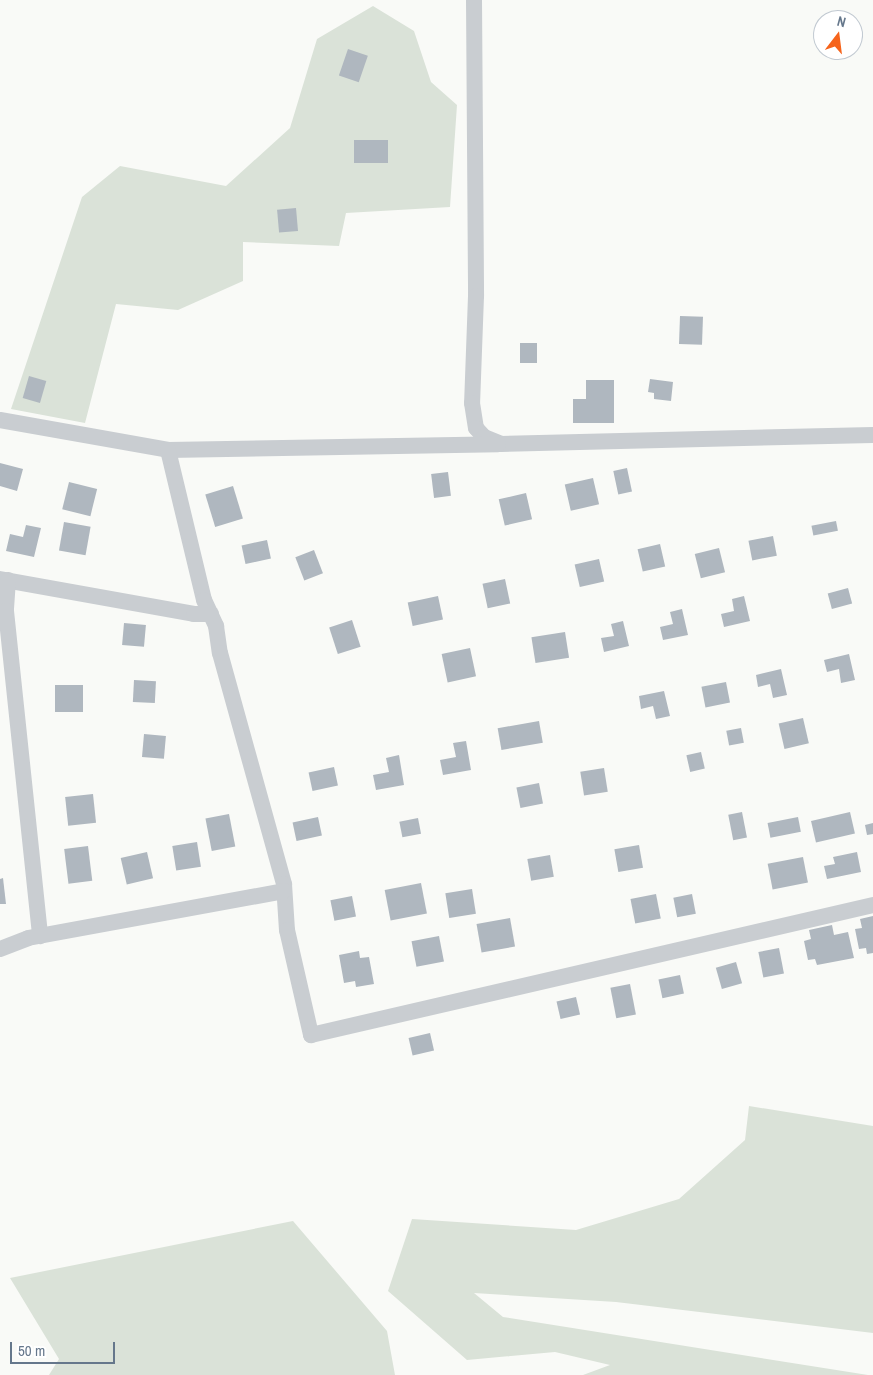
<!DOCTYPE html>
<style>
body{margin:0}
#map{position:relative;width:873px;height:1375px;overflow:hidden;background:#f9faf7;font-family:"Archivo Narrow",sans-serif}
div>[style]{position:absolute}
[style*='--x']{left:calc(var(--x)*1px);top:calc(var(--y)*1px);width:calc(var(--w)*1px);rotate:calc(var(--a)*1deg)}
.green>*{inset:0;background:#dae2d8}
.building>*{inset:0;background:#afb7bf;transform-origin:0 0}
.street>*{height:16px;margin:-8px;padding:0 8px;transform-origin:8px;border-radius:8px;background:#c9cdd1}
span{translate:-50% -50%;white-space:nowrap;text-align:center;line-height:1.15;-webkit-text-stroke:5px #fff;paint-order:stroke}
.north{position:absolute;left:813px;top:10px;width:50px;height:50px;box-sizing:border-box;background:#fff;border:1px solid #c1c9d1;border-radius:50%;rotate:15deg;font-size:14px;font-weight:700;line-height:20px;text-align:center;color:#65778b}
.north::after{content:'';display:block;margin:auto;width:18px;height:22px;background:#f6641b;clip-path:polygon(50% 0,100% 100%,50% 72%,0 100%)}
.scale{position:absolute;left:10px;top:1342px;width:105px;height:22px;box-sizing:border-box;border:2px solid #65778b;border-top:0;padding-left:6px;font-size:15px;line-height:18px;white-space:nowrap;color:#65778b;-webkit-text-stroke:4px #fff;paint-order:stroke}
</style>
<div id="map">
<div class="green">
<i style="clip-path:polygon(373px 6px,414px 31px,431px 82px,457px 105px,450px 207px,346px 213px,339px 246px,243px 242px,243px 281px,178px 310px,116px 304px,85px 423px,11px 409px,82px 197px,120px 166px,226px 186px,290px 128px,317px 39px)"></i>
<i style="clip-path:polygon(749px 1106px,873px 1126px,873px 1333px,616px 1302px,474px 1293px,503px 1317px,868px 1375px,583px 1375px,610px 1365px,555px 1352px,467px 1360px,388px 1291px,412px 1219px,576px 1230px,679px 1199px,745px 1140px)"></i>
<i style="clip-path:polygon(293px 1221px,387px 1331px,395px 1375px,49px 1375px,59px 1359px,10px 1278px)"></i>
</div>
<div class="building">
<i style="left:348px;top:49px;width:21px;height:28px;rotate:19deg"></i>
<i style="left:354px;top:140px;width:34px;height:23px"></i>
<i style="left:296px;top:208px;width:23px;height:19px;rotate:85deg"></i>
<i style="left:680px;top:316px;width:23px;height:28px;rotate:2deg"></i>
<i style="left:520px;top:343px;width:17px;height:20px"></i>
<i style="left:29px;top:376px;width:18px;height:23px;rotate:16deg"></i>
<i style="clip-path:polygon(650px 379px,673px 382px,671px 401px,654px 399px,654px 393px,648px 392px)"></i>
<i style="clip-path:polygon(586px 380px,614px 380px,614px 423px,573px 423px,573px 399px,586px 399px)"></i>
<i style="clip-path:polygon(0 463px,23px 469px,17px 491px,0 486px)"></i>
<i style="left:627px;top:468px;width:24px;height:14px;rotate:78deg"></i>
<i style="left:448px;top:472px;width:24px;height:17px;rotate:83deg"></i>
<i style="left:593px;top:478px;width:27px;height:29px;rotate:77deg"></i>
<i style="left:69px;top:482px;width:29px;height:28px;rotate:14deg"></i>
<i style="left:233px;top:486px;width:34px;height:29px;rotate:73deg"></i>
<i style="left:526px;top:493px;width:27px;height:28px;rotate:77deg"></i>
<i style="left:836px;top:521px;width:10px;height:25px;rotate:79deg"></i>
<i style="left:64px;top:522px;width:27px;height:29px;rotate:10deg"></i>
<i style="clip-path:polygon(26px 525px,41px 528px,34px 557px,6px 551px,10px 534px,23px 537px)"></i>
<i style="left:773px;top:536px;width:20px;height:25px;rotate:79deg"></i>
<i style="left:267px;top:540px;width:19px;height:26px;rotate:78deg"></i>
<i style="left:660px;top:544px;width:23px;height:23px;rotate:77deg"></i>
<i style="left:719px;top:548px;width:25px;height:25px;rotate:76deg"></i>
<i style="left:314px;top:550px;width:25px;height:20px;rotate:69deg"></i>
<i style="left:599px;top:559px;width:23px;height:25px;rotate:77deg"></i>
<i style="left:505px;top:579px;width:25px;height:23px;rotate:78deg"></i>
<i style="left:848px;top:588px;width:16px;height:21px;rotate:75deg"></i>
<i style="left:438px;top:596px;width:24px;height:31px;rotate:78deg"></i>
<i style="clip-path:polygon(744px 596px,750px 621px,724px 627px,721px 614px,734px 611px,732px 599px)"></i>
<i style="clip-path:polygon(682px 609px,688px 635px,663px 640px,660px 627px,673px 624px,670px 612px)"></i>
<i style="left:352px;top:620px;width:28px;height:24px;rotate:72deg"></i>
<i style="clip-path:polygon(623px 621px,629px 646px,604px 652px,601px 638px,614px 636px,611px 624px)"></i>
<i style="left:124px;top:623px;width:22px;height:22px;rotate:5deg"></i>
<i style="left:565px;top:632px;width:26px;height:34px;rotate:81deg"></i>
<i style="left:470px;top:648px;width:29px;height:29px;rotate:78deg"></i>
<i style="clip-path:polygon(849px 654px,855px 680px,841px 683px,839px 669px,827px 672px,824px 660px)"></i>
<i style="clip-path:polygon(781px 669px,787px 695px,773px 698px,770px 684px,758px 687px,756px 675px)"></i>
<i style="left:134px;top:680px;width:22px;height:22px;rotate:3deg"></i>
<i style="left:726px;top:682px;width:21px;height:25px;rotate:79deg"></i>
<i style="left:55px;top:685px;width:28px;height:27px"></i>
<i style="clip-path:polygon(664px 691px,670px 716px,656px 719px,653px 706px,641px 709px,639px 696px)"></i>
<i style="left:803px;top:718px;width:26px;height:25px;rotate:77deg"></i>
<i style="left:539px;top:721px;width:22px;height:42px;rotate:80deg"></i>
<i style="left:741px;top:728px;width:15px;height:15px;rotate:79deg"></i>
<i style="left:144px;top:734px;width:22px;height:23px;rotate:5deg"></i>
<i style="clip-path:polygon(466px 741px,471px 770px,443px 775px,440px 760px,456px 757px,453px 743px)"></i>
<i style="left:701px;top:752px;width:17px;height:15px;rotate:77deg"></i>
<i style="clip-path:polygon(399px 755px,404px 785px,376px 790px,373px 775px,389px 772px,386px 758px)"></i>
<i style="left:334px;top:767px;width:19px;height:26px;rotate:78deg"></i>
<i style="left:604px;top:768px;width:24px;height:24px;rotate:81deg"></i>
<i style="left:539px;top:783px;width:21px;height:23px;rotate:79deg"></i>
<i style="left:93px;top:794px;width:29px;height:28px;rotate:84deg"></i>
<i style="left:742px;top:812px;width:26px;height:14px;rotate:79deg"></i>
<i style="left:850px;top:812px;width:22px;height:40px;rotate:77deg"></i>
<i style="left:229px;top:814px;width:33px;height:24px;rotate:79deg"></i>
<i style="left:318px;top:817px;width:19px;height:26px;rotate:78deg"></i>
<i style="left:798px;top:817px;width:15px;height:31px;rotate:79deg"></i>
<i style="left:418px;top:818px;width:16px;height:19px;rotate:79deg"></i>
<i style="clip-path:polygon(873px 823px,873px 834px,867px 835px,865px 825px)"></i>
<i style="left:197px;top:842px;width:25px;height:25px;rotate:81deg"></i>
<i style="left:639px;top:845px;width:23px;height:25px;rotate:80deg"></i>
<i style="left:88px;top:846px;width:35px;height:24px;rotate:83deg"></i>
<i style="left:147px;top:852px;width:27px;height:27px;rotate:77deg"></i>
<i style="clip-path:polygon(857px 852px,861px 872px,827px 879px,824px 866px,835px 864px,833px 857px)"></i>
<i style="left:550px;top:855px;width:22px;height:23px;rotate:80deg"></i>
<i style="left:803px;top:857px;width:26px;height:36px;rotate:79deg"></i>
<i style="clip-path:polygon(3px 878px,6px 904px,0 904px,0 879px)"></i>
<i style="left:421px;top:883px;width:31px;height:37px;rotate:79deg"></i>
<i style="left:472px;top:889px;width:25px;height:27px;rotate:81deg"></i>
<i style="left:656px;top:894px;width:25px;height:26px;rotate:79deg"></i>
<i style="left:692px;top:894px;width:20px;height:19px;rotate:79deg"></i>
<i style="left:352px;top:896px;width:21px;height:22px;rotate:79deg"></i>
<i style="clip-path:polygon(873px 916px,873px 953px,867px 954px,866px 948px,859px 949px,855px 929px,862px 928px,860px 919px)"></i>
<i style="left:510px;top:918px;width:29px;height:34px;rotate:80deg"></i>
<i style="clip-path:polygon(832px 925px,834px 935px,848px 932px,854px 958px,817px 965px,815px 959px,808px 960px,804px 941px,811px 939px,809px 930px)"></i>
<i style="left:439px;top:936px;width:26px;height:28px;rotate:79deg"></i>
<i style="left:779px;top:948px;width:26px;height:21px;rotate:79deg"></i>
<i style="clip-path:polygon(359px 951px,360px 958px,369px 957px,374px 984px,356px 987px,355px 981px,344px 983px,339px 955px)"></i>
<i style="left:736px;top:962px;width:22px;height:21px;rotate:74deg"></i>
<i style="left:680px;top:975px;width:19px;height:22px;rotate:78deg"></i>
<i style="left:630px;top:984px;width:31px;height:20px;rotate:79deg"></i>
<i style="left:576px;top:997px;width:18px;height:20px;rotate:77deg"></i>
<i style="left:430px;top:1033px;width:18px;height:22px;rotate:77deg"></i>
</div>
<div class="street">
<i style="--x:474;--y:0;--w:296;--a:89.6"></i>
<i style="--x:476;--y:296;--w:107;--a:92.1"></i>
<i style="--x:472;--y:403;--w:25;--a:81"></i>
<i style="--x:476;--y:428;--w:12;--a:48"></i>
<i style="--x:484;--y:437;--w:18;--a:22"></i>
<i style="--x:501;--y:444;--w:372;--a:-1.4"></i>
<i style="--x:0;--y:420;--w:171;--a:10.1"></i>
<i style="--x:168;--y:450;--w:330;--a:-1"></i>
<i style="--x:168;--y:450;--w:154;--a:76.5"></i>
<i style="--x:204;--y:600;--w:29;--a:65"></i>
<i style="--x:216;--y:626;--w:27;--a:82"></i>
<i style="--x:220;--y:653;--w:240;--a:74.5"></i>
<i style="--x:284;--y:884;--w:46;--a:86.3"></i>
<i style="--x:287;--y:930;--w:108;--a:77.1"></i>
<i style="--x:311;--y:1035;--w:577;--a:-13.02"></i>
<i style="--x:0;--y:579;--w:197;--a:10.2"></i>
<i style="--x:194;--y:614;--w:17;--a:0"></i>
<i style="--x:8;--y:580;--w:31;--a:94"></i>
<i style="--x:6;--y:611;--w:327;--a:84"></i>
<i style="--x:0;--y:949;--w:30;--a:-21"></i>
<i style="--x:28;--y:938;--w:260;--a:-10.4"></i>
</div>
<div class="north">N</div>
<div class="scale">50 m</div>
</div>
